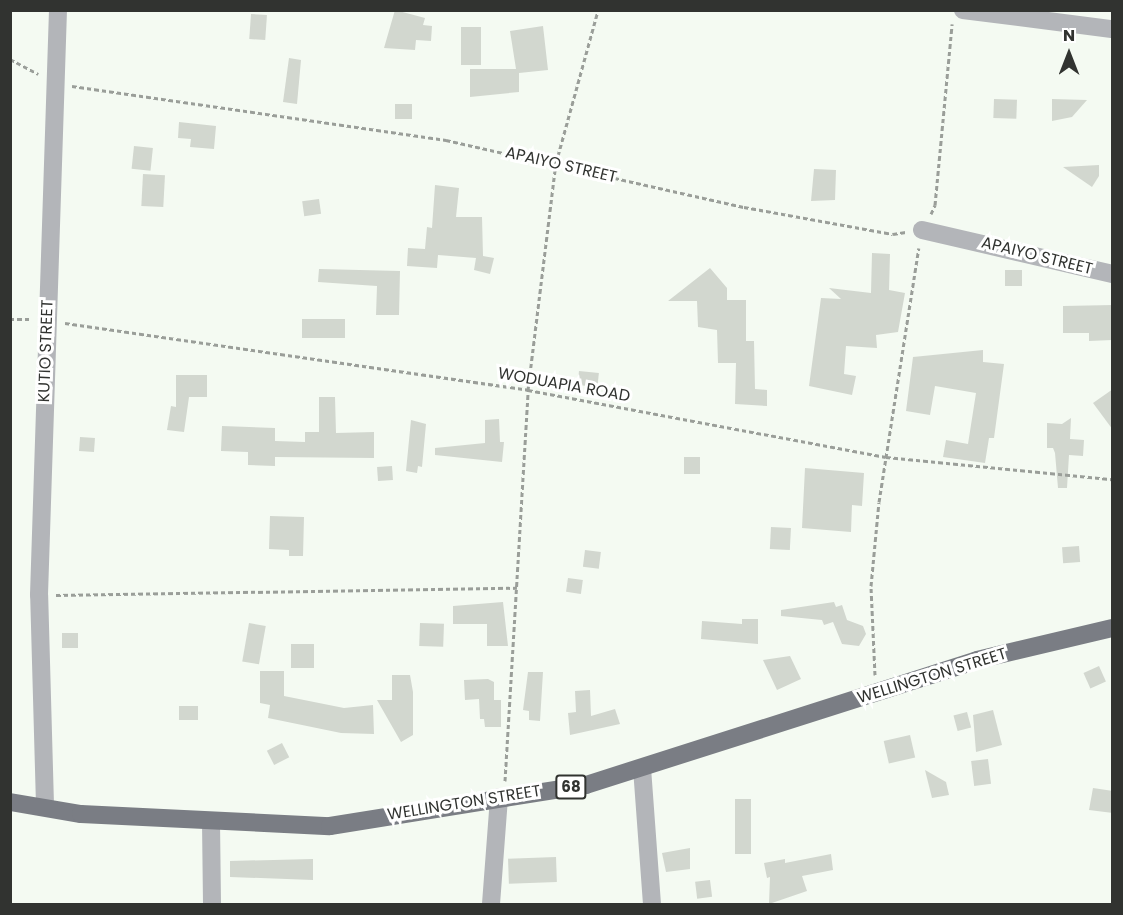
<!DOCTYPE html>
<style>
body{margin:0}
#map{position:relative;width:1123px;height:915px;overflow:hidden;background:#f4faf2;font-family:Poppins,sans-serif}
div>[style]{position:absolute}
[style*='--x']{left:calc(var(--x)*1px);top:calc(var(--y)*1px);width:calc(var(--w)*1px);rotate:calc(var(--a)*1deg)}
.building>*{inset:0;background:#d2d7cf;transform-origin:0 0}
.path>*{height:3px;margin-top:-1.5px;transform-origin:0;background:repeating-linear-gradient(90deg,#9a9e99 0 4.5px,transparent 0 7.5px)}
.street>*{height:18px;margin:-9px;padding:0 9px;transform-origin:9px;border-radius:9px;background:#b3b5b9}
.primary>*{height:18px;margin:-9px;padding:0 9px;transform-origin:9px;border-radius:9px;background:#7a7d84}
span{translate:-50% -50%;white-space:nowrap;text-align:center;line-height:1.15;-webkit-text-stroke:6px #fff;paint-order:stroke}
.shield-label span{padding:2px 4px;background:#fff;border:2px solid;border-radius:4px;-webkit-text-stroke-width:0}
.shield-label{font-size:15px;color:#313330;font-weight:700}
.street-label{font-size:16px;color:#313330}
.frame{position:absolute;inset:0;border:12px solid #313330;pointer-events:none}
.north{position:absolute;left:1039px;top:24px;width:60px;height:60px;-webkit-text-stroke:4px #fff;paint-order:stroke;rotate:0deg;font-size:16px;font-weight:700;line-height:24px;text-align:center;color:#313330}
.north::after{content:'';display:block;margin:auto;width:21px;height:27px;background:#313330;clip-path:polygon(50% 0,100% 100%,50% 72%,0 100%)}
</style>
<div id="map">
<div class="building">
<i style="clip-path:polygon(395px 10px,425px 18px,423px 25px,432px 26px,431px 41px,416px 40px,415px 50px,384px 48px)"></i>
<i style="left:251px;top:14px;width:16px;height:25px;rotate:4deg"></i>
<i style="clip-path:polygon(543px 26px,548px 70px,519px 73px,519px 92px,470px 97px,470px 69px,516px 69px,510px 31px)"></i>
<i style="left:461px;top:27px;width:20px;height:38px"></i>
<i style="clip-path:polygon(289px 58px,301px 60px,297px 104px,283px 102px)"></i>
<i style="left:994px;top:99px;width:23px;height:19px;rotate:2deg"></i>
<i style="clip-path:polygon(1052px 99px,1087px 100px,1072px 117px,1052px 121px)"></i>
<i style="left:395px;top:104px;width:17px;height:15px"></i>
<i style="clip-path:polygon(179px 122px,216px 126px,214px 149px,190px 147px,191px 139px,178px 138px)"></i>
<i style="left:134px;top:146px;width:19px;height:23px;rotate:6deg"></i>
<i style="clip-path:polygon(1099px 165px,1099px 176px,1092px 187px,1063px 167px)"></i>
<i style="clip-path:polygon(814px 169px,836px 170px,835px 200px,811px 201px)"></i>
<i style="left:143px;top:174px;width:22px;height:32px;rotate:3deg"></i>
<i style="clip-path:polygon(435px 185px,459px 188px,456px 217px,482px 217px,483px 256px,494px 258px,490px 274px,474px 270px,476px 258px,438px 255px,437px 268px,407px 266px,408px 248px,425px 249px,427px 227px,432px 228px)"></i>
<i style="left:319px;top:199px;width:15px;height:17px;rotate:82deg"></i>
<i style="clip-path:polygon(872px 253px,890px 254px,889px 290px,905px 293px,898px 332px,876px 335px,877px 348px,846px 346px,844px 374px,856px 376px,852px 395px,809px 386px,821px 298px,841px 299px,829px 288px,871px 293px)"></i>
<i style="clip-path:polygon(710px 268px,727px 288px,727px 300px,746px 300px,746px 341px,754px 341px,755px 389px,767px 390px,767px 406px,735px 404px,736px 363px,718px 363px,717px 330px,698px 327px,697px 301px,668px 301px)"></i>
<i style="clip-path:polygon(319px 269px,400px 271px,399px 315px,376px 315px,377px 286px,318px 282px)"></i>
<i style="left:1005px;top:270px;width:17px;height:16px"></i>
<i style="clip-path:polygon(1113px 305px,1112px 340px,1089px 341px,1089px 333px,1063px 333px,1063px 306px)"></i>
<i style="left:302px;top:319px;width:43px;height:19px"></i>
<i style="clip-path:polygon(983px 350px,983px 362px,1004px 364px,994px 438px,989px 438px,985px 463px,943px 457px,946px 440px,968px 444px,976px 393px,935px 386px,930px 415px,906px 411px,913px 357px)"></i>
<i style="left:579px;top:371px;width:20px;height:14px;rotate:6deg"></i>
<i style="clip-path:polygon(176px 375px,207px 375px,207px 397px,189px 397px,184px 432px,167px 430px,171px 406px,176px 407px)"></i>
<i style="clip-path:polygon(1113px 389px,1113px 430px,1093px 403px)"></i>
<i style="clip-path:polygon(319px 397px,335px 397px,336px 433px,374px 432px,374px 458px,275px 457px,275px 466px,248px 465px,248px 452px,221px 451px,222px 426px,275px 428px,275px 441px,305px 442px,305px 432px,319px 432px)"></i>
<i style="clip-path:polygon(1071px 418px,1070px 439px,1084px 440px,1083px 456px,1069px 455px,1067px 488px,1058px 488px,1055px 453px,1053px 448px,1047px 448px,1047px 423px,1062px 424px)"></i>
<i style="clip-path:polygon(499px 419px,500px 442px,504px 442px,502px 462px,435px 455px,435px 448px,485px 443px,485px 420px)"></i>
<i style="clip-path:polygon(411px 420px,426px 424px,422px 467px,418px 466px,417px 473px,406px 471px)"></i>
<i style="left:80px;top:437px;width:15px;height:14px;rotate:4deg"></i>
<i style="left:684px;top:457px;width:16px;height:17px"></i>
<i style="left:392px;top:466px;width:14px;height:15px;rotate:86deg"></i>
<i style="clip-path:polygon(805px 468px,864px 473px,862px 506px,852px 505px,851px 532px,802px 528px)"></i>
<i style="clip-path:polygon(270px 516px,304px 517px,303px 556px,289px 556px,289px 550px,269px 549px)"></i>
<i style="left:771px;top:527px;width:20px;height:22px;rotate:3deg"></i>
<i style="left:1079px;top:546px;width:16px;height:17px;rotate:86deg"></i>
<i style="left:585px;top:550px;width:16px;height:17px;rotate:7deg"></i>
<i style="left:568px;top:578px;width:15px;height:14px;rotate:8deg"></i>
<i style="clip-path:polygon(503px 602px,508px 646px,487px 646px,487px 624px,453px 624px,453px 606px)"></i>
<i style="clip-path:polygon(834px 602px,836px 607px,842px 605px,847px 620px,863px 626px,866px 634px,859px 646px,842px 644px,833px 622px,824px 625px,822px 620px,781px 616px,781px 610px)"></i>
<i style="clip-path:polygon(742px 619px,758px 619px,758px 644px,701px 639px,702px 621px,742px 624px)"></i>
<i style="left:249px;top:623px;width:17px;height:39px;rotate:10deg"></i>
<i style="left:420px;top:623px;width:24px;height:23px;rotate:2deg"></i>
<i style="left:62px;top:633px;width:16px;height:15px"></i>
<i style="left:291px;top:644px;width:23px;height:24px"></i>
<i style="clip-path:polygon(790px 656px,801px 679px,777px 690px,763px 660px)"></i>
<i style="left:1099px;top:666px;width:17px;height:17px;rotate:66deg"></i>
<i style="clip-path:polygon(260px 671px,284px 671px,284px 696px,344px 708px,373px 705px,374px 734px,341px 733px,268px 718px,270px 705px,260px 703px)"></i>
<i style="clip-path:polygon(528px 672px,543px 672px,540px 721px,529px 720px,529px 711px,523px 710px)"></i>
<i style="clip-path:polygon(392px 675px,410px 675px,413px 692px,413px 735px,401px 742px,377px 700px,392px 700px)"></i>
<i style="clip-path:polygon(488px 679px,494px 682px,494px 700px,501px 700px,501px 727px,485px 727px,484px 719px,480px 719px,479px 699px,465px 700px,464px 680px)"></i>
<i style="clip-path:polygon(590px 690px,591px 716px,615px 709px,620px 724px,570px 735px,568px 713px,576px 712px,575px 691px)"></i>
<i style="left:179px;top:706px;width:19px;height:14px"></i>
<i style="clip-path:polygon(993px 710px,1002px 745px,976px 752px,973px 715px)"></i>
<i style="left:967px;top:712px;width:16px;height:14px;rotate:75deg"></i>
<i style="left:910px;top:735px;width:23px;height:27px;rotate:77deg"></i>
<i style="left:282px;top:743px;width:16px;height:17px;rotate:63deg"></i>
<i style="left:988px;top:759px;width:25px;height:17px;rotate:83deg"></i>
<i style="clip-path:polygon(925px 770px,946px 782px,949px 795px,932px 798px)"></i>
<i style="clip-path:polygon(1093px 788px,1113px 791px,1113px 813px,1089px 810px)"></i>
<i style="left:735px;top:799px;width:16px;height:55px"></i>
<i style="clip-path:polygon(690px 848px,690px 869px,666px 872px,662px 853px)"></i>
<i style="clip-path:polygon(831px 854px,833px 870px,802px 876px,807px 891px,769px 904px,770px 877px,767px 878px,764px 863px,785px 859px,785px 863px)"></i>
<i style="left:556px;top:857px;width:25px;height:48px;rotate:88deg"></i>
<i style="clip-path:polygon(313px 859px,313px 880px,230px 877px,230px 861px)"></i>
<i style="left:710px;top:880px;width:17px;height:15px;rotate:83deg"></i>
</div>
<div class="path">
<i style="--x:10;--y:59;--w:32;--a:28"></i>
<i style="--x:72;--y:86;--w:378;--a:8.2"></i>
<i style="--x:446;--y:140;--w:305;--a:12.7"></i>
<i style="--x:744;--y:207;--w:151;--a:10.3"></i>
<i style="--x:893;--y:234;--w:13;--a:-9"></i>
<i style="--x:931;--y:214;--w:10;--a:-66"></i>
<i style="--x:935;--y:205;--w:182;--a:-84.6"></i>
<i style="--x:10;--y:319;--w:21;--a:0"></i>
<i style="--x:65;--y:323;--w:468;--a:8.2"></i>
<i style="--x:528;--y:390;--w:364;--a:10.6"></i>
<i style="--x:886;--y:457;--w:227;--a:5.6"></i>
<i style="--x:56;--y:595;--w:461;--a:-0.9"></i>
<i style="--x:875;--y:675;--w:89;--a:-92.6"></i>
<i style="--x:871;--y:586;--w:84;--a:-84.6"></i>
<i style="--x:879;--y:502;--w:257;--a:-81.1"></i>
<i style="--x:505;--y:781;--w:392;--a:-86.6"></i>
<i style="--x:528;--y:390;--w:229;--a:-83"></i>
<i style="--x:556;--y:163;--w:159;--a:-74.6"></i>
</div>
<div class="street">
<i style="--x:963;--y:10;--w:150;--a:7.3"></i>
<i style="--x:922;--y:230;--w:195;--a:13"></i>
<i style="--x:642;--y:768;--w:136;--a:85.8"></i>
<i style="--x:45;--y:805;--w:210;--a:-91.6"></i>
<i style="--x:39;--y:595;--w:585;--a:-88.14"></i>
<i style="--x:211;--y:822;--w:82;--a:89.3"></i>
<i style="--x:491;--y:904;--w:107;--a:-85.7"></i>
</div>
<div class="primary">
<i style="--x:10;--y:802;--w:72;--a:9.6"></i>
<i style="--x:81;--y:814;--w:249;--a:2.8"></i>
<i style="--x:330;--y:826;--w:259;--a:-9.1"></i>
<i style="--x:586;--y:785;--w:410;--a:-17.7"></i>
<i style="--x:977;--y:660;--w:139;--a:-13.3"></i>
</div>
<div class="shield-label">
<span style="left:571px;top:787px">68</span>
</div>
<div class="street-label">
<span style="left:561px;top:165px;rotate:13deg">APAIYO STREET</span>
<span style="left:1037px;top:256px;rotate:14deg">APAIYO STREET</span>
<span style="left:46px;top:351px;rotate:-88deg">KUTIO STREET</span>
<span style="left:564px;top:385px;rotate:10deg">WODUAPIA ROAD</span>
<span style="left:932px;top:676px;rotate:-17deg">WELLINGTON STREET</span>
<span style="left:464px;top:803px;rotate:-9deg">WELLINGTON STREET</span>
</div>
<div class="frame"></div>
<div class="north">N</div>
</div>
